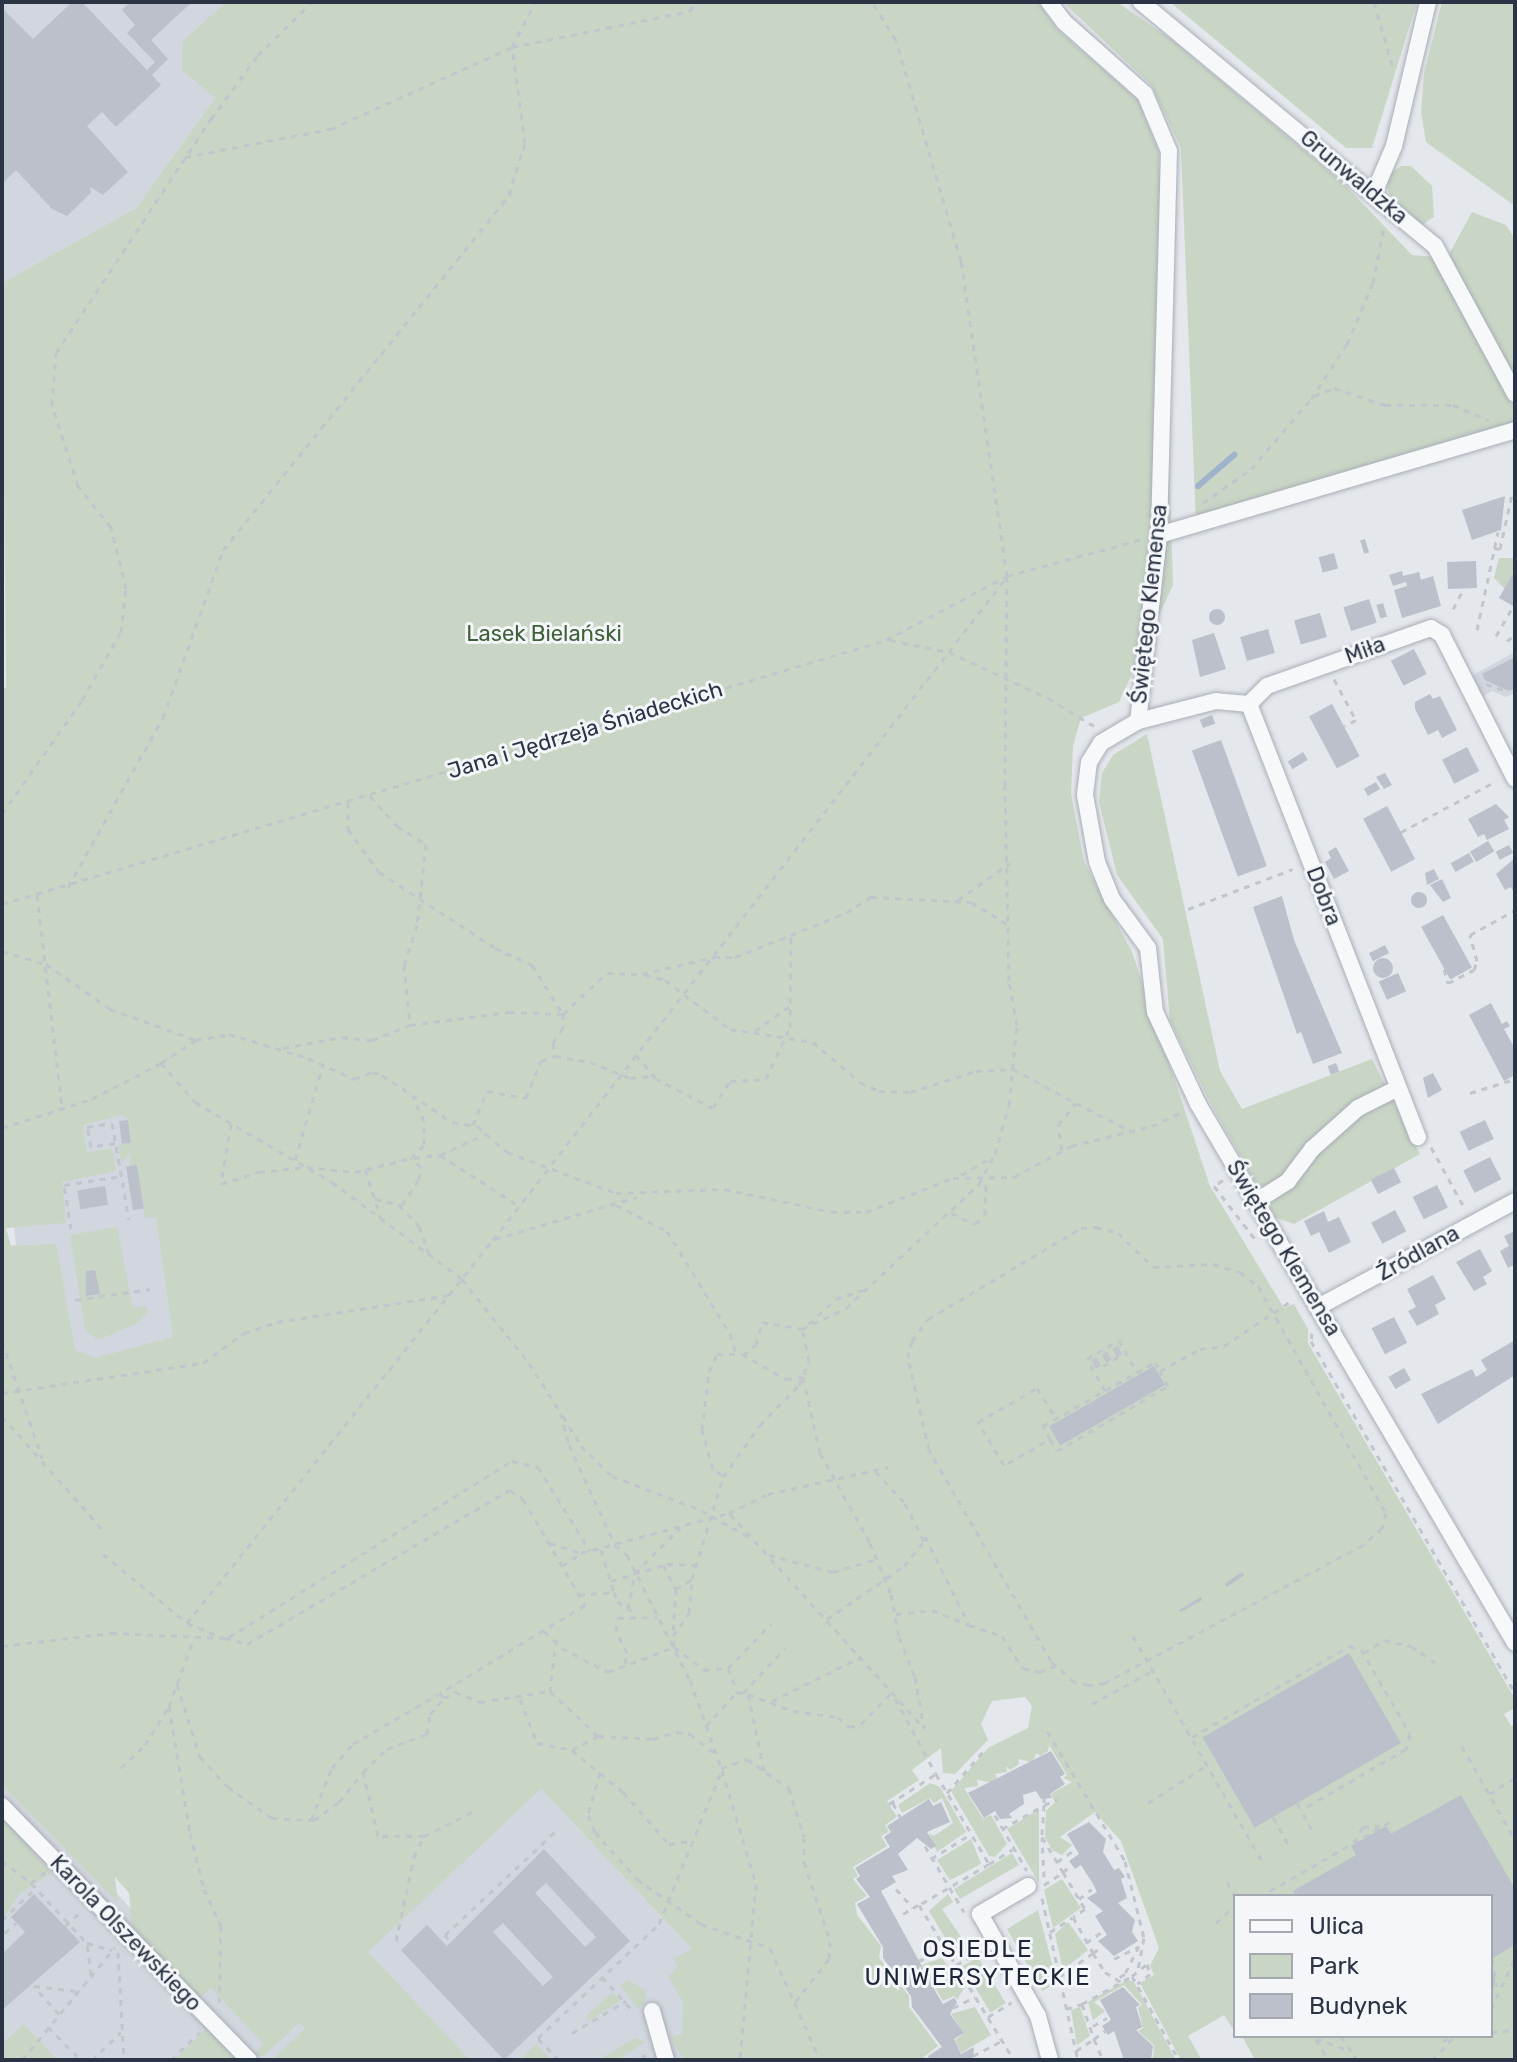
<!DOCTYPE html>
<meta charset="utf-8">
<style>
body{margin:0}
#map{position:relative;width:1517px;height:2062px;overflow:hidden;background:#e4e7ec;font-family:Rubik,sans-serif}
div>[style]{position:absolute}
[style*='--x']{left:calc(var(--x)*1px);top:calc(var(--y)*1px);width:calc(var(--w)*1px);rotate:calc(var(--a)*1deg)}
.built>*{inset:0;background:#d2d6de}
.green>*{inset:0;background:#c9d6c5;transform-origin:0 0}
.stream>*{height:6px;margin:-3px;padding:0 3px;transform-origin:3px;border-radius:3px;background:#9fb4cc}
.building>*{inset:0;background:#bbc0ca;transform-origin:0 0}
.round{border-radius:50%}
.path>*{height:3px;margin-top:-1.5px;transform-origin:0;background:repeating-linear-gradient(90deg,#c2c5cb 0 6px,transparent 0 12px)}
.roads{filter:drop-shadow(0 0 2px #a9aeb7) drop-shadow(0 0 2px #a9aeb7)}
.street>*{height:16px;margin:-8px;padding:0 8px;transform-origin:8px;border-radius:8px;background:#f7f8fa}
span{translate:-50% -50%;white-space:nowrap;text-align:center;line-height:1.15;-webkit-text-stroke:6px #f4f6f9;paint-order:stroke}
.street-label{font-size:22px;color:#2b3445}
.park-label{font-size:22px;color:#3f6138}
.neighbourhood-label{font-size:24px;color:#1d2536;letter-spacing:2px}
.frame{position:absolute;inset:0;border:4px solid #2b3445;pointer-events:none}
.legend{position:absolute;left:1233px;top:1894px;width:260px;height:144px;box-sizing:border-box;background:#f4f6f9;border:2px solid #a4a8b1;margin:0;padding:10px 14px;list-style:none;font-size:24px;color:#2b3445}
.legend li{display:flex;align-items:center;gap:16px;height:40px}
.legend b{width:40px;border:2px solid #a4a8b1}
</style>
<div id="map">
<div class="built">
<i style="clip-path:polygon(2px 2px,293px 2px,204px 86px,215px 98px,136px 208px,2px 283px)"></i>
<i style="clip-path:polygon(1515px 652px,1515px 693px,1506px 697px,1492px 691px,1482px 697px,1471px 676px)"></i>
<i style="clip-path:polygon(138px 1091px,177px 1361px,30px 1382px,11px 1246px,16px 1245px,14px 1227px,6px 1228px,2px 1135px)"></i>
<i style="clip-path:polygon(472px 1716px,693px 1950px,734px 2060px,2px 2060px,2px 1771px,195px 1977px)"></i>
</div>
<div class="green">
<i style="clip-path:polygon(evenodd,226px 2px,1038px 2px,1057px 29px,1138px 100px,1159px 152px,1173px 585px,1119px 702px,1081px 718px,1073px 746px,1071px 794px,1084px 862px,1132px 952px,1210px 1186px,1284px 1308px,1294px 1304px,1308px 1329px,1308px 1343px,1515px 1699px,1515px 1708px,1504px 1714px,1511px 1726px,1515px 1725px,1515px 2060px,1255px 2060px,1242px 2036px,1491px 2036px,1491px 1896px,1235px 1896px,1235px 2032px,1224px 2015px,1188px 2036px,1202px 2060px,1181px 2060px,1140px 1983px,1154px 1975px,1150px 1966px,1159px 1948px,1121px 1841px,1095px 1812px,1060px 1837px,1072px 1845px,1062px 1855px,1052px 1850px,1045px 1837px,1046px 1811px,1055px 1802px,1051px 1794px,1072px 1782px,1063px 1778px,1067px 1775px,1049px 1745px,1048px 1751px,1040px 1756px,1037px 1753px,1032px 1762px,1018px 1759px,1019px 1764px,1010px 1770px,1006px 1766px,1007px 1772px,995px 1774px,997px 1778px,991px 1782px,977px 1780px,978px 1786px,964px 1788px,983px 1819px,991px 1815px,1007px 1844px,995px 1857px,989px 1856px,951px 1791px,988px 1748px,1028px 1728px,1032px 1706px,1025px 1697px,992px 1701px,981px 1724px,988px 1740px,955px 1774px,943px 1773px,941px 1748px,912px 1770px,919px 1780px,887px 1801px,897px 1817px,885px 1825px,889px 1832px,881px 1836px,887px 1846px,853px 1867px,858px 1876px,853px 1879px,867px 1896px,855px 1903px,857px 1915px,881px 1946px,879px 1958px,909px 1996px,909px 2007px,938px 2046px,920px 2060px,684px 2060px,670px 2037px,682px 2034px,683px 2002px,668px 1977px,677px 1968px,674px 1958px,692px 1949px,541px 1789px,368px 1952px,470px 2060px,272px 2060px,305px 2029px,300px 2022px,264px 2056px,255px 2055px,263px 2043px,211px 1988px,200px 1998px,132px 1927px,129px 1893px,115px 1877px,118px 1903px,2px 1785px,2px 690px,6px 687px,2px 283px,136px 208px,215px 98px,182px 70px,183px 41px,226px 2px,122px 1115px,128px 1120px,131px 1142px,118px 1145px,121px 1163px,130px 1153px,130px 1166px,137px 1165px,145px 1218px,156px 1217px,173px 1337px,95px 1358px,75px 1350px,56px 1244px,11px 1246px,6px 1228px,66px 1223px,62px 1182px,116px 1171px,112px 1148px,87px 1152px,83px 1125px,122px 1115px)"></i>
<i style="clip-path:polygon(1063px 2px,1117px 2px,1172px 40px,1342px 182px,1412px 255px,1447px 258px,1472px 212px,1506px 225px,1515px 239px,1515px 435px,1196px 524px,1181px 148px,1151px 85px)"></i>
<i style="clip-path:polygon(1170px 2px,1417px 2px,1372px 148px,1346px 148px)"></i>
<i style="clip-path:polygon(1442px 2px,1515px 2px,1515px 206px,1426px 142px,1421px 112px,1424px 73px)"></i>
<i style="clip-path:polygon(1401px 166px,1411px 166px,1432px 186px,1434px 217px,1419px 227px,1392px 200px,1387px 187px,1388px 175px)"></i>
<i style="clip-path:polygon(1499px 558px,1515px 558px,1515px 574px,1505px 589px,1494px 578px)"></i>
<i style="clip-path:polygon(1147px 734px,1220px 1071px,1242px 1109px,1372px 1059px,1420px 1154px,1294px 1224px,1276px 1218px,1211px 1104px,1170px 1020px,1163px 939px,1117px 875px,1099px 802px,1102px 773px,1113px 755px)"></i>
<i style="clip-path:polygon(evenodd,117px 1227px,133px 1308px,146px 1306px,148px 1312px,136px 1324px,98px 1340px,85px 1330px,70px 1235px,117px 1227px,95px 1270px,99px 1294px,86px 1296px,86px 1272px,95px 1270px)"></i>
<i style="clip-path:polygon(930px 1783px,940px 1787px,966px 1832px,937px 1852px,929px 1833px,934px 1836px,953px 1823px,942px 1798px,934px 1803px,930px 1798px,902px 1813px,898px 1805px)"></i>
<i style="clip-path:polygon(1039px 1809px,1039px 1883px,1007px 1829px)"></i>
<i style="clip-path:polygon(2px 1819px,52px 1873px,20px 1893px,2px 1920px)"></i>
<i style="clip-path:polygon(971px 1839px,981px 1864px,950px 1880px,937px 1860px)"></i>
<i style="clip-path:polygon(1012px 1853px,1019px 1865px,960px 1899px,954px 1889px)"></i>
<i style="clip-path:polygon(1062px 1879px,1081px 1908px,1053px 1928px,1044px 1890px)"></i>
<i style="clip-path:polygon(948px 1894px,953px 1902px,942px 1909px,970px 1950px,957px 1958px,929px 1911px)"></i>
<i style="clip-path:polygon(1038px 1910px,1057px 1983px,1042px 1991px,1007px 1929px)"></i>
<i style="clip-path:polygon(1068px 1922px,1088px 1950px,1063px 1970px,1055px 1934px)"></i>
<i style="left:978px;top:1957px;width:54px;height:18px;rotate:59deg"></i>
<i style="clip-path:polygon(942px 1958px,964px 1988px,957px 2000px,954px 1996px,943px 2001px,922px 1965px)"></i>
<i style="clip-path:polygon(628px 1980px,645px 1990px,646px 2000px,638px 2009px,620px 1985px)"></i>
<i style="clip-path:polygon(1127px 1980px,1134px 1982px,1176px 2060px,1153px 2060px,1154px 2045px,1138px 2031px,1143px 2028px,1138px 2008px,1142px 2005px,1124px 1985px,1094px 2002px,1105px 2011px,1093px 2020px,1088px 2002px)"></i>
<i style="clip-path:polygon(613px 1992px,620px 2001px,589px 2021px,586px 2016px)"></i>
<i style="clip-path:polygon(975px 2007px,991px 2035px,961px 2053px,955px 2040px,964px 2033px,951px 2014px)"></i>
<i style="clip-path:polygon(1080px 2007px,1090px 2036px,1077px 2045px,1071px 2010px)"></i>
<i style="clip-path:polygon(23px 2024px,49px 2051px,57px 2060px,2px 2060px,2px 2044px)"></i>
<i style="clip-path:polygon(208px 2027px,239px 2060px,174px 2060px)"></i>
<i style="clip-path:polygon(635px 2038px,645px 2042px,618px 2060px,598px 2060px)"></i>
<i style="clip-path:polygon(536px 2044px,551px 2060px,519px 2060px)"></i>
</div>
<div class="stream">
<i style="--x:1198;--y:486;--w:48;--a:-40.7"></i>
</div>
<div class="building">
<i style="clip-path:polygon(72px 2px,82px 2px,147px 70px,155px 62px,127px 33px,135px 25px,122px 10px,130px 2px,192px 2px,151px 40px,168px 59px,152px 75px,161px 85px,116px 127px,102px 112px,87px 126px,128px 172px,103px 195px,90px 187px,91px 193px,67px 216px,52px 209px,16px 170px,2px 184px,2px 8px,33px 39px)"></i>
<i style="clip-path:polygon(1505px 496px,1501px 530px,1472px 540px,1462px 510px)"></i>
<i style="left:1365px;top:539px;width:14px;height:5px;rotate:73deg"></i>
<i style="left:1334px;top:553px;width:16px;height:16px;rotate:75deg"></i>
<i style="left:1476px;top:561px;width:27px;height:29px;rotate:88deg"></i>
<i style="clip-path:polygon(1402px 571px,1403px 576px,1419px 572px,1421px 580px,1433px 576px,1441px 606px,1402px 618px,1394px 590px,1407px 586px,1406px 582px,1393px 586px,1389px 575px)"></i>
<i style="clip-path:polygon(1512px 575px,1515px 576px,1515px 607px,1499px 598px)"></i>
<i style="left:1369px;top:599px;width:25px;height:27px;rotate:72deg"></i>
<i style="left:1383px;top:603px;width:14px;height:7px;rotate:73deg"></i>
<i class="round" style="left:1209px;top:609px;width:16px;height:16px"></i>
<i style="left:1320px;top:613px;width:25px;height:27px;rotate:74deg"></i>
<i style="left:1268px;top:629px;width:25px;height:29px;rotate:74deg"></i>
<i style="clip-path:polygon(1214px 633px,1226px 669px,1200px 677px,1192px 640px)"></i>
<i style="left:1414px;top:649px;width:28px;height:26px;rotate:63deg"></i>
<i style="clip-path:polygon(1515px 657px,1515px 688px,1509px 691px,1485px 680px,1482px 674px)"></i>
<i style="clip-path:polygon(1430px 694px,1433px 699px,1440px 696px,1457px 730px,1442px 738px,1438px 730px,1428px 735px,1415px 709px,1415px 702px)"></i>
<i style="left:1332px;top:704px;width:59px;height:26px;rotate:62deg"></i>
<i style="left:1212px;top:715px;width:9px;height:13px;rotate:69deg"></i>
<i style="left:1221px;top:740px;width:134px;height:31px;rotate:70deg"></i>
<i style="left:1467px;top:747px;width:27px;height:28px;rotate:63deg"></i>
<i style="left:1303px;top:752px;width:9px;height:18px;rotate:58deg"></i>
<i style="clip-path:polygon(1385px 773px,1392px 785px,1384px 789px,1376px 777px)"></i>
<i style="left:1376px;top:782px;width:8px;height:14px;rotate:60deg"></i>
<i style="clip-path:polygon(1496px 804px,1509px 817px,1504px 820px,1509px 829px,1487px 840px,1484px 834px,1478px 837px,1468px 819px)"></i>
<i style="left:1387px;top:806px;width:60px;height:27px;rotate:62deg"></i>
<i style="left:1488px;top:841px;width:12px;height:21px;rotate:59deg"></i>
<i style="left:1509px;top:845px;width:9px;height:15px;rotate:63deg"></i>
<i style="clip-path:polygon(1336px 847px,1349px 871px,1334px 879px,1325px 862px,1331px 858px,1328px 852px)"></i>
<i style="left:1469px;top:853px;width:10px;height:21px;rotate:61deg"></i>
<i style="clip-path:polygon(1515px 858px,1515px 895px,1511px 887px,1505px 890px,1496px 874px)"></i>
<i style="clip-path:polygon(1434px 869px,1439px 879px,1427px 885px,1425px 873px)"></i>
<i style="clip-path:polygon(1442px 879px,1451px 898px,1443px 902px,1430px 885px)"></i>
<i class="round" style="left:1411px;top:892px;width:16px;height:16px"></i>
<i style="clip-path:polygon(1282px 896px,1294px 940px,1342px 1053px,1313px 1064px,1301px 1032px,1297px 1034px,1253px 907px)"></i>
<i style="left:1443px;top:915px;width:60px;height:25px;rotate:61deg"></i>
<i style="left:1385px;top:945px;width:9px;height:18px;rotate:63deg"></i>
<i class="round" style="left:1373px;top:958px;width:20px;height:20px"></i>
<i style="left:1398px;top:973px;width:20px;height:21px;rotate:66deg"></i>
<i style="clip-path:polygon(1491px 1003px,1502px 1024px,1507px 1021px,1510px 1026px,1504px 1029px,1515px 1049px,1515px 1075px,1504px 1081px,1469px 1015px)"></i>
<i style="left:1336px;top:1063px;width:9px;height:9px;rotate:69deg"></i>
<i style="clip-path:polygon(1433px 1073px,1442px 1090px,1428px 1098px,1423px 1078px)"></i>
<i style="left:128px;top:1120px;width:23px;height:9px;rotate:83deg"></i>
<i style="left:1485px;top:1120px;width:21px;height:28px;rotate:65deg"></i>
<i style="left:1490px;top:1157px;width:25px;height:30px;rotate:63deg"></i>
<i style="left:137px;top:1165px;width:44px;height:11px;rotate:81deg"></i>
<i style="left:1394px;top:1168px;width:16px;height:26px;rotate:63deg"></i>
<i style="left:1437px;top:1185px;width:25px;height:27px;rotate:64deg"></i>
<i style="left:105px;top:1186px;width:19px;height:28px;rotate:81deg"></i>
<i style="left:1395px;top:1210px;width:24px;height:27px;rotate:62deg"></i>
<i style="clip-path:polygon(1324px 1211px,1328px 1222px,1339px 1217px,1351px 1242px,1329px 1253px,1319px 1232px,1311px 1236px,1304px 1221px)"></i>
<i style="clip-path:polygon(1515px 1231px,1515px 1264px,1508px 1268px,1500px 1251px,1509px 1246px,1504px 1236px)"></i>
<i style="clip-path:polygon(1480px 1249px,1492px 1271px,1483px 1277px,1487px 1284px,1474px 1291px,1456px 1262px)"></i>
<i style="clip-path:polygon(95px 1270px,100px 1294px,86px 1296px,86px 1271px)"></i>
<i style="clip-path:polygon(1433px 1275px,1446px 1299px,1435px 1305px,1439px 1314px,1417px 1326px,1408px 1311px,1416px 1307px,1407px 1289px)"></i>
<i style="left:1394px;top:1317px;width:29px;height:25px;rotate:63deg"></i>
<i style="clip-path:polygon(1515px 1340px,1515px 1375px,1438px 1424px,1421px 1394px,1472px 1369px,1476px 1377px,1487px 1370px,1481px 1360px)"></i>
<i style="left:1154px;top:1366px;width:22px;height:121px;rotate:60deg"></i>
<i style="left:1404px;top:1368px;width:14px;height:18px;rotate:60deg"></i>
<i style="left:1242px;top:1572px;width:4px;height:21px;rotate:56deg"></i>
<i style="clip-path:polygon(1201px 1597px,1202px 1600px,1181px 1612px,1179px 1610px)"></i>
<i style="left:1349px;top:1653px;width:104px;height:169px;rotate:60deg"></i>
<i style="clip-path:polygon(1051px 1751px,1065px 1774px,1060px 1777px,1065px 1784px,1050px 1794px,1052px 1798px,1041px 1799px,1036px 1791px,1023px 1795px,1024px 1804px,1009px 1814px,1012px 1818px,1000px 1819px,995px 1811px,984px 1818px,968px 1793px)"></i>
<i style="clip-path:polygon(1461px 1795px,1515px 1889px,1515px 1945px,1491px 1959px,1491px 1896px,1296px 1896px,1293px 1891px,1356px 1855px,1351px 1846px,1386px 1826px,1391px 1834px)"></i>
<i style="clip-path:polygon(929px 1799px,933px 1806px,941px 1802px,950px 1822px,927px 1832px,936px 1846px,931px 1849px,917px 1838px,898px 1854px,908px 1870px,892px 1876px,896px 1882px,881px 1891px,938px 1996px,943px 2004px,954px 1998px,957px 2002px,950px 2014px,964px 2033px,954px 2039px,961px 2054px,974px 2047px,973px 2060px,930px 2060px,928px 2056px,942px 2047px,912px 2007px,911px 1996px,883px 1958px,883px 1947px,857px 1904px,870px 1897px,856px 1879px,860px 1876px,855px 1868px,890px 1847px,884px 1837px,891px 1832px,887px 1826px)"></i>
<i style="clip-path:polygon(1089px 1822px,1106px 1839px,1103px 1852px,1114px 1870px,1119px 1868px,1125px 1877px,1121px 1879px,1127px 1898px,1118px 1903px,1135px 1920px,1132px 1932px,1138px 1941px,1114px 1956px,1098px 1941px,1107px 1935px,1095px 1916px,1103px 1911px,1087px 1898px,1097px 1892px,1093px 1884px,1081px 1865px,1075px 1869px,1069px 1861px,1079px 1854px,1067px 1834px)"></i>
<i style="clip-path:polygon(evenodd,544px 1849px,630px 1941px,504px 2060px,401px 1950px,427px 1925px,447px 1946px,544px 1849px,546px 1883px,596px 1937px,585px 1947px,535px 1893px,546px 1883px,544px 1849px,503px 1923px,553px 1977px,543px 1986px,493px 1932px,503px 1923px)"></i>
<i style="clip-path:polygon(34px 1894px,80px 1942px,2px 2010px,2px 1954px,25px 1932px,11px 1917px)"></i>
<i style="clip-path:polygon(1492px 1965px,1495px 1981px,1492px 1996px,1491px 1995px)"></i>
<i style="clip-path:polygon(1123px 1987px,1140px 2005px,1136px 2007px,1142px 2027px,1136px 2030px,1153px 2046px,1151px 2060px,1124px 2060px,1114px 2031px,1108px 2035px,1102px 2026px,1111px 2020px,1100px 2000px)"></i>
</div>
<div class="path">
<i style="--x:1374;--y:2;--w:69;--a:73.9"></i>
<i style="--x:185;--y:157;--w:149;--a:-10.9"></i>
<i style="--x:331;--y:129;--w:199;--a:-24.4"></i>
<i style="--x:512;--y:47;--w:182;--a:-11.4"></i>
<i style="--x:690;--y:11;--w:11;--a:-56"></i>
<i style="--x:1314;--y:396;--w:22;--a:-22"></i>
<i style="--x:1334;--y:388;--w:54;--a:18.4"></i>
<i style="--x:1385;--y:405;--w:68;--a:0"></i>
<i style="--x:1453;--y:405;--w:39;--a:23"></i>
<i style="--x:1203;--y:503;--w:59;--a:-35.3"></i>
<i style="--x:1251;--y:469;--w:92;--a:-49.4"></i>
<i style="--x:1311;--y:399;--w:66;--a:-56.8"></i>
<i style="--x:1347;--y:344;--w:66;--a:-66.9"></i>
<i style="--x:1373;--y:283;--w:57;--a:-78.9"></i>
<i style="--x:1494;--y:548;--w:6;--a:9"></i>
<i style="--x:1500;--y:549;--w:56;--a:-77.7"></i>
<i style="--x:1453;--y:609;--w:24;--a:-62"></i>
<i style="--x:1477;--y:630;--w:100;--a:-77.9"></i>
<i style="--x:1496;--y:636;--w:34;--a:-60"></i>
<i style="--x:890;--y:640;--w:60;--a:11.5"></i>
<i style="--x:949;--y:652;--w:109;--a:24.9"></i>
<i style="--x:1048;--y:698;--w:54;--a:31.3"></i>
<i style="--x:1507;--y:641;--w:10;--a:-37"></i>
<i style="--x:1334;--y:679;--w:47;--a:61.8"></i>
<i style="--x:1356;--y:720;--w:13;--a:153"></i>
<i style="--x:1486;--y:684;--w:22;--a:18"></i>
<i style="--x:370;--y:796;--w:40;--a:48"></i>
<i style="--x:397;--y:826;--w:34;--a:32"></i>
<i style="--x:426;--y:844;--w:81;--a:96.3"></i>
<i style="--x:417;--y:925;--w:42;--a:108"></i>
<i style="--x:404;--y:965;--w:60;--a:84.3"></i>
<i style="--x:348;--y:802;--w:27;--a:90"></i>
<i style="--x:348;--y:829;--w:53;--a:54.2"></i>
<i style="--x:379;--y:872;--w:139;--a:33.2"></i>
<i style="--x:495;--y:948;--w:41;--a:24.7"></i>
<i style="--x:532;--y:965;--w:58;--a:57.7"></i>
<i style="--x:563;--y:1014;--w:14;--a:90"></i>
<i style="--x:563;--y:1028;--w:18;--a:124"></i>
<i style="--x:553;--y:1043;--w:13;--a:81"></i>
<i style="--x:2;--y:814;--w:139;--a:-54.9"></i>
<i style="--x:82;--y:700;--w:78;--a:-60.2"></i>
<i style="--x:121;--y:632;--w:43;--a:-83.4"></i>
<i style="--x:126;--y:589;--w:64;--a:-103.6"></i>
<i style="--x:111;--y:527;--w:53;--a:-128.8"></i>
<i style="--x:78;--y:486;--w:85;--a:-107.8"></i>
<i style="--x:52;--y:405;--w:52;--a:-85.6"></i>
<i style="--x:56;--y:353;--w:281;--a:-56.5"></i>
<i style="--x:211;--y:119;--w:79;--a:-53.7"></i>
<i style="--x:258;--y:55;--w:76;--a:-44.5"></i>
<i style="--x:1401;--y:832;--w:108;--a:-28.2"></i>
<i style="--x:68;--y:887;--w:194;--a:-60.7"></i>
<i style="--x:163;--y:718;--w:178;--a:-70.3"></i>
<i style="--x:223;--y:550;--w:456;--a:-51.1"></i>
<i style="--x:509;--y:195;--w:54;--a:-72.9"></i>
<i style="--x:525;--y:143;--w:97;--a:-97.7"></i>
<i style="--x:512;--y:47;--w:51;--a:-62.9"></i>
<i style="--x:37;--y:895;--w:215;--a:83.3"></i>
<i style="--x:958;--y:900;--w:64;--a:-35.4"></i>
<i style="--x:2;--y:904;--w:923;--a:-16.63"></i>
<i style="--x:886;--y:640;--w:137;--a:-27.9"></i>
<i style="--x:1007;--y:576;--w:141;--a:-15.2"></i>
<i style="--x:1188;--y:909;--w:112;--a:-20.9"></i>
<i style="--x:2;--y:951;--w:46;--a:16.5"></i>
<i style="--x:46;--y:964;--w:78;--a:35.1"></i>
<i style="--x:110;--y:1009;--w:91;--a:19.8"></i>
<i style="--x:1444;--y:969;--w:15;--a:74"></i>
<i style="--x:1448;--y:983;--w:29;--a:-27"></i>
<i style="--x:1474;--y:970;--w:9;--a:-72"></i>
<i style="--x:1477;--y:961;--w:27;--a:-105"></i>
<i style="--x:1470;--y:935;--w:51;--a:-29.1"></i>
<i style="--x:645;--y:975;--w:21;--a:14"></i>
<i style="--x:665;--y:980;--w:81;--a:37"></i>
<i style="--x:730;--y:1029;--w:84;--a:8.9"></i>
<i style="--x:813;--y:1042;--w:62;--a:40.4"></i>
<i style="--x:860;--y:1082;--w:21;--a:25"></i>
<i style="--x:879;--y:1091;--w:31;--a:2"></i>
<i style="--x:910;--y:1092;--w:69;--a:-17.7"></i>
<i style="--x:976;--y:1071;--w:37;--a:-3"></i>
<i style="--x:1013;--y:1069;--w:72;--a:28.4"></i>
<i style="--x:755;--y:1031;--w:48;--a:-35.7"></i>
<i style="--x:283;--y:1048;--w:60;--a:-10.6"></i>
<i style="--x:342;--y:1037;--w:30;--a:6"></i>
<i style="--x:372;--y:1040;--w:41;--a:-21.5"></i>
<i style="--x:410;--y:1025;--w:100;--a:-7.5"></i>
<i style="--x:509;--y:1012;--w:54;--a:2.1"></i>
<i style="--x:563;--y:1014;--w:60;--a:-43"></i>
<i style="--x:607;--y:973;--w:35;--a:2"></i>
<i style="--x:642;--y:974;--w:74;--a:-13.3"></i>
<i style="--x:714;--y:957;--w:21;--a:0"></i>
<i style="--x:735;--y:957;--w:119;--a:-21.6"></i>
<i style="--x:846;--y:913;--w:30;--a:-33"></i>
<i style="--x:871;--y:897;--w:100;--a:2.9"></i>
<i style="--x:971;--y:902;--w:46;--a:31.6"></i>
<i style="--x:636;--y:1055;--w:30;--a:50"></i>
<i style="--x:655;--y:1078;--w:65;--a:27.3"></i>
<i style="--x:713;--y:1108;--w:32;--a:-58"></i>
<i style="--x:730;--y:1081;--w:36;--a:-3"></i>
<i style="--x:766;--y:1079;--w:57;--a:-65.2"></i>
<i style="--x:790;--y:1027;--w:92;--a:-89.4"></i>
<i style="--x:161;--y:1063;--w:42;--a:-33.3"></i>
<i style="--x:196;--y:1040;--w:34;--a:-10"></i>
<i style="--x:229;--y:1034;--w:83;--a:16.9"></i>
<i style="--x:308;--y:1058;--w:51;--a:24.5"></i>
<i style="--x:354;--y:1079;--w:19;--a:-21"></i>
<i style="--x:372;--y:1072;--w:10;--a:17"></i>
<i style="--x:382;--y:1075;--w:84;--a:33.9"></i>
<i style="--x:452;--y:1122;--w:25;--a:9"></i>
<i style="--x:477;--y:1126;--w:40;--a:41"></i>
<i style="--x:507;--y:1152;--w:116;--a:20.6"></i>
<i style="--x:616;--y:1193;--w:108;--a:-2.1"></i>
<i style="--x:724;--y:1189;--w:110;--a:12"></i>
<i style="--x:832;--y:1212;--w:34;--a:0"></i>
<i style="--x:866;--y:1212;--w:93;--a:-21.3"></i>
<i style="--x:953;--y:1178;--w:61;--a:-0.9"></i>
<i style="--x:1014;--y:1177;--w:65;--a:-28.5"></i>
<i style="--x:1071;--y:1146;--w:83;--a:-13.9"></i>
<i style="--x:1152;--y:1126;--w:35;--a:-25"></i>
<i style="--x:1470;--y:1093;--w:47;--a:-17.3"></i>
<i style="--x:231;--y:1124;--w:61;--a:99.5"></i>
<i style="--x:221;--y:1184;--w:40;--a:-18"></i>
<i style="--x:259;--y:1172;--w:48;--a:-5.9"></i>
<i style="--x:307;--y:1167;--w:48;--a:5.9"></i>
<i style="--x:355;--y:1172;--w:58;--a:-14"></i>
<i style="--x:411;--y:1158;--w:18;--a:-45"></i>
<i style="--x:424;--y:1145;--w:24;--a:-90"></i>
<i style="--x:424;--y:1121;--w:26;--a:-115"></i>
<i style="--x:473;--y:1125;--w:37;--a:-68"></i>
<i style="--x:487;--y:1091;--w:40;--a:10"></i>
<i style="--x:526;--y:1098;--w:40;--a:-68"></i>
<i style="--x:541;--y:1061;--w:15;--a:-20"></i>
<i style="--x:555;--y:1056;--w:36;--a:10"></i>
<i style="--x:590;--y:1062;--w:43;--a:21.8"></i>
<i style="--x:630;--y:1078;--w:22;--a:-5"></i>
<i style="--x:2;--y:1128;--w:95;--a:-17.9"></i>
<i style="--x:92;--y:1099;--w:78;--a:-27.6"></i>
<i style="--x:161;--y:1063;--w:52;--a:48.9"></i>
<i style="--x:195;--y:1102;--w:159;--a:30.3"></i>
<i style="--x:332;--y:1182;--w:162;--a:36.7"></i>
<i style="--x:462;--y:1279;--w:107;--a:51.4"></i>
<i style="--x:529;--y:1363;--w:59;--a:57.4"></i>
<i style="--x:561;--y:1413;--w:33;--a:76"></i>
<i style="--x:569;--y:1445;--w:110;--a:65.3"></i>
<i style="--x:615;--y:1545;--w:16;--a:40"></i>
<i style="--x:627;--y:1555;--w:140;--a:63.3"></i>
<i style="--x:690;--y:1680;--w:96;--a:70.4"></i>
<i style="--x:722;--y:1770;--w:119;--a:73.4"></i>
<i style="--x:756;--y:1884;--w:177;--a:95.2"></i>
<i style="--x:115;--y:1143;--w:24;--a:171"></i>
<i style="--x:91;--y:1147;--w:20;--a:-101"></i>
<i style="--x:87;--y:1127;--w:25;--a:-9"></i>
<i style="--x:112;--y:1123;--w:98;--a:80.1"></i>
<i style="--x:1431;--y:1147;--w:68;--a:61.2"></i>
<i style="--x:1062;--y:1150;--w:25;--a:-99"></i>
<i style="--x:1058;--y:1125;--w:28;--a:-51"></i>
<i style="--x:1076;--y:1103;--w:57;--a:27"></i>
<i style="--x:440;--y:1155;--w:94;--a:32.8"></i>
<i style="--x:414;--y:1158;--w:26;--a:-7"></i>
<i style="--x:440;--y:1155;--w:50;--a:-25"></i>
<i style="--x:295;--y:1160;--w:99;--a:-73.6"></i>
<i style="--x:365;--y:1169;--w:52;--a:72.3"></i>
<i style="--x:961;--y:1175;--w:36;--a:-30"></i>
<i style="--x:1223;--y:1180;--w:11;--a:146"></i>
<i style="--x:1214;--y:1186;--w:67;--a:52.3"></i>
<i style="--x:375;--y:1199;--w:28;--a:13"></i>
<i style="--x:402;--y:1205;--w:31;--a:-57"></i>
<i style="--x:419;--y:1179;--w:12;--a:-81"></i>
<i style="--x:421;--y:1167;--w:13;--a:-138"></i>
<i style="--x:399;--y:1205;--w:29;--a:46"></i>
<i style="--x:419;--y:1226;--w:30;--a:70"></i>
<i style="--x:616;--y:1205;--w:57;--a:27"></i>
<i style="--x:667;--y:1231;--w:121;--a:58.5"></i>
<i style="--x:730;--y:1334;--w:21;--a:73"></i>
<i style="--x:951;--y:1213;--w:26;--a:25"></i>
<i style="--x:975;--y:1224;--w:13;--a:-42"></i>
<i style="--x:985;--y:1215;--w:33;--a:-88"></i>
<i style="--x:1096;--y:1227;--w:23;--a:15"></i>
<i style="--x:1118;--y:1233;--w:49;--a:44.2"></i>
<i style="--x:1153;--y:1267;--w:60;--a:-2.9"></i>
<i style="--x:1213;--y:1264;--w:28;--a:17"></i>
<i style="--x:1240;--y:1272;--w:23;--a:38"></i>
<i style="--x:1258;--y:1286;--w:261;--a:60.6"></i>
<i style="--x:1386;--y:1513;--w:16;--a:105"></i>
<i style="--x:1382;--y:1528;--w:25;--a:138"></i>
<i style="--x:1363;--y:1545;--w:293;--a:151.9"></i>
<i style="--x:1105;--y:1683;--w:16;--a:173"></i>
<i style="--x:1089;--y:1685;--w:15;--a:-169"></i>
<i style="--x:1074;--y:1682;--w:31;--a:-138"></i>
<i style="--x:1051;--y:1661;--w:244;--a:-120"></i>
<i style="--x:929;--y:1450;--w:94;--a:-102.9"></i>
<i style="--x:908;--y:1358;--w:17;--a:-77"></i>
<i style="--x:912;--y:1341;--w:27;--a:-54"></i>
<i style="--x:928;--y:1319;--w:178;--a:-30.7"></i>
<i style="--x:1081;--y:1228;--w:15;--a:-4"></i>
<i style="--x:71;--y:1229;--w:45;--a:-99"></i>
<i style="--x:64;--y:1185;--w:58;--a:-9"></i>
<i style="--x:495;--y:1239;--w:148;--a:-16.5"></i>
<i style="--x:75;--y:1300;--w:76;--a:-8.3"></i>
<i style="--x:809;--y:1324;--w:37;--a:-43"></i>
<i style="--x:836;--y:1299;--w:28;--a:-19"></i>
<i style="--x:1312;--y:1333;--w:8;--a:97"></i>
<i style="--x:1311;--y:1341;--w:407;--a:59.9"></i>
<i style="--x:2;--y:1341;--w:124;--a:71.1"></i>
<i style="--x:743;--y:1355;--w:16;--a:-38"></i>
<i style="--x:756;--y:1345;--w:24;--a:-75"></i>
<i style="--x:762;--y:1322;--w:42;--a:9.7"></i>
<i style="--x:1092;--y:1361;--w:31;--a:-29"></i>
<i style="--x:1093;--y:1363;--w:31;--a:-29"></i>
<i style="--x:1094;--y:1365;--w:31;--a:-29"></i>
<i style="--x:1103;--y:1366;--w:23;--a:-31"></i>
<i style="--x:1095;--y:1367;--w:31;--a:-29"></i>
<i style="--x:1105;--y:1391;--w:37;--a:-119"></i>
<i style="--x:1087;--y:1359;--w:37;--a:-31"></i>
<i style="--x:1119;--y:1340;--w:37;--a:61"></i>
<i style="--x:2;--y:1393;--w:203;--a:-8.5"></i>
<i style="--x:203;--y:1363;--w:51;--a:-36.2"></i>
<i style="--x:244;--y:1333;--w:35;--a:-18"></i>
<i style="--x:277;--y:1322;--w:174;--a:-8.9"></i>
<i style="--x:2;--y:1416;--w:151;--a:48.5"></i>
<i style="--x:563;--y:1416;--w:35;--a:59"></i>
<i style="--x:581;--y:1446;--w:43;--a:44.1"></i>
<i style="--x:612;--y:1476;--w:95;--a:20.9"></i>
<i style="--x:701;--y:1510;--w:59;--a:29.6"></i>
<i style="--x:1050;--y:1439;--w:14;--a:60"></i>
<i style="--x:1057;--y:1451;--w:129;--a:-30.4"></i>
<i style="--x:1168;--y:1386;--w:17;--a:-118"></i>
<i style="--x:1008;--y:1463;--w:48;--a:-29.7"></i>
<i style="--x:1050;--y:1439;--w:15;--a:-118"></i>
<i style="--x:1043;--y:1426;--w:129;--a:-29.7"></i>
<i style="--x:1155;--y:1362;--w:10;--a:61"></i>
<i style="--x:1160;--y:1371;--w:46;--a:-28.8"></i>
<i style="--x:1200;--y:1349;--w:24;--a:-7"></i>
<i style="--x:1224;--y:1346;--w:84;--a:-33.9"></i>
<i style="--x:1004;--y:1465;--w:50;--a:-121.2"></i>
<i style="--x:978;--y:1422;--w:68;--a:-30"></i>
<i style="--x:1037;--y:1388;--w:36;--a:58"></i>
<i style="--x:722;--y:1475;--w:11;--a:-146"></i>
<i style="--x:713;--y:1469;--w:41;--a:-105.8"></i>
<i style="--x:702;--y:1430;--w:58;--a:-83.1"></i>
<i style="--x:709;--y:1372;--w:20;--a:-66"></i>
<i style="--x:717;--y:1354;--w:25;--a:0"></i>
<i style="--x:742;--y:1354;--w:51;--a:29.6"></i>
<i style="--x:786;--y:1379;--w:17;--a:-7"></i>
<i style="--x:803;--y:1377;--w:78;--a:77.4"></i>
<i style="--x:820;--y:1453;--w:103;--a:60.9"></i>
<i style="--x:870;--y:1543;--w:55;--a:67.6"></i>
<i style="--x:891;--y:1594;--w:44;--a:79.5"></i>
<i style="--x:899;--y:1637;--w:43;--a:68.2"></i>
<i style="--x:915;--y:1677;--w:52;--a:80"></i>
<i style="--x:730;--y:1514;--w:289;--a:47.8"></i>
<i style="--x:925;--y:1536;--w:99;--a:63.7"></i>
<i style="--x:969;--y:1625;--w:35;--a:18"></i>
<i style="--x:1002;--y:1636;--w:38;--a:57"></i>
<i style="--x:1023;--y:1668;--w:16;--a:14"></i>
<i style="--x:1039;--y:1672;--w:17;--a:-21"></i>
<i style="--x:550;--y:1543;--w:33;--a:18"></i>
<i style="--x:581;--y:1553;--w:153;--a:-15.1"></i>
<i style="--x:729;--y:1513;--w:43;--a:-26"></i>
<i style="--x:768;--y:1494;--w:123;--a:-12.7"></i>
<i style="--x:601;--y:1550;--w:44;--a:72.8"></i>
<i style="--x:103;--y:1554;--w:109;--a:39.4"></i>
<i style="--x:187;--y:1623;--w:38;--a:22"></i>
<i style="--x:769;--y:1555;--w:66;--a:14.9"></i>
<i style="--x:833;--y:1572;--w:46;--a:-16.5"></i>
<i style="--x:663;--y:1565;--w:27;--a:62"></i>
<i style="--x:676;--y:1589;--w:45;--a:93.8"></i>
<i style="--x:562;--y:1566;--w:23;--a:-34"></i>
<i style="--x:611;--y:1581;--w:59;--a:-16.9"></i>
<i style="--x:667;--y:1564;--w:29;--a:2"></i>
<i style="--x:676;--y:1589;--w:19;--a:-32"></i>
<i style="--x:579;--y:1595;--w:35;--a:-5"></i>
<i style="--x:614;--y:1592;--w:9;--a:72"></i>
<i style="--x:617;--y:1601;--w:24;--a:33"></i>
<i style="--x:628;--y:1609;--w:37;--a:-79"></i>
<i style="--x:635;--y:1573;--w:64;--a:-45"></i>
<i style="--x:896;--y:1614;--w:36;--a:-6"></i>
<i style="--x:932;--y:1610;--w:40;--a:22"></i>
<i style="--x:827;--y:1619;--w:93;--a:-34.5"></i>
<i style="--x:904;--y:1566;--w:32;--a:-51"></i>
<i style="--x:924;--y:1541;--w:44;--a:-117.1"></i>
<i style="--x:904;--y:1502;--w:42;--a:-133.1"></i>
<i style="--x:187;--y:1623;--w:490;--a:-51.4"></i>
<i style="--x:493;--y:1240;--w:838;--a:-52.23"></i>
<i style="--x:544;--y:1631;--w:25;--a:43"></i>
<i style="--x:562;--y:1648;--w:52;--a:27.6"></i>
<i style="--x:608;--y:1672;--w:71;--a:-20.7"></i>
<i style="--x:674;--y:1647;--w:38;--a:37"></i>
<i style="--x:704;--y:1670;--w:24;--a:-5"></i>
<i style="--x:728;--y:1668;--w:26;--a:69"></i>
<i style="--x:1133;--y:1636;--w:259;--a:60.2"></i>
<i style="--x:229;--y:1637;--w:333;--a:-31.9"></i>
<i style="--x:512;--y:1461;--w:27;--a:13"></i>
<i style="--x:538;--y:1467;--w:99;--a:58.2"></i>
<i style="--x:556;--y:1639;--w:52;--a:96.6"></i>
<i style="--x:550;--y:1691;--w:66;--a:43.2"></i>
<i style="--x:598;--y:1736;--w:55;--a:3.1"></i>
<i style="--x:653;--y:1739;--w:24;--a:-17"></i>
<i style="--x:676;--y:1732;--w:14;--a:8"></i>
<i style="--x:690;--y:1734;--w:34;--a:38"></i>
<i style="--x:2;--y:1646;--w:110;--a:-6.8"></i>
<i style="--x:111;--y:1633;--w:114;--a:2.5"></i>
<i style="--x:225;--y:1638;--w:23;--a:15"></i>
<i style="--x:247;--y:1644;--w:305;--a:-30.4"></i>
<i style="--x:510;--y:1490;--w:16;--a:35"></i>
<i style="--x:523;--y:1499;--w:123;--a:59.7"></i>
<i style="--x:585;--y:1605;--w:170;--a:148.7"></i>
<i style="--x:440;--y:1693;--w:6;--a:51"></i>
<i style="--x:444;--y:1698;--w:13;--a:-29"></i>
<i style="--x:455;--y:1692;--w:27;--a:22"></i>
<i style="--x:480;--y:1702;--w:71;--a:-8.9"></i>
<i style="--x:674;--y:1647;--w:11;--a:-95"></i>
<i style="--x:673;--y:1636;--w:28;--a:-55"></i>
<i style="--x:689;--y:1613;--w:34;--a:-85"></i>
<i style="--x:692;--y:1579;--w:107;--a:-73.1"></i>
<i style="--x:723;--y:1477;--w:64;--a:-54.6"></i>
<i style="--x:760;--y:1425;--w:56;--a:-45.7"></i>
<i style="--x:799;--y:1385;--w:26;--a:-67"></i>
<i style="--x:809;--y:1361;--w:33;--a:-102"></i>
<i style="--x:802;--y:1329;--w:49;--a:-25.5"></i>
<i style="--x:846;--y:1308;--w:182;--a:-43"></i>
<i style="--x:979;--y:1184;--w:34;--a:-62"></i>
<i style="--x:995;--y:1154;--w:51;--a:-74.1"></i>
<i style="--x:1009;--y:1105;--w:80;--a:-84.3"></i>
<i style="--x:1017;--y:1025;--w:45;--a:-100.3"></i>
<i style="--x:1009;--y:981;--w:195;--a:-91.2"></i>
<i style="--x:1005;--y:786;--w:210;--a:-89.5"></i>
<i style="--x:1007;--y:576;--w:318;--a:-98.3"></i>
<i style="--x:961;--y:261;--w:230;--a:-106.4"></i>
<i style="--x:896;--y:40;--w:45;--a:-122.3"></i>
<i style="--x:1364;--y:1653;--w:24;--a:-33"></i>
<i style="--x:1384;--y:1640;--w:28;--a:13"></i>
<i style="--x:1411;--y:1646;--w:29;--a:34"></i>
<i style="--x:625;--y:1664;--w:11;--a:-80"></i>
<i style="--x:627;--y:1653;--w:25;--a:-117"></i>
<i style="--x:616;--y:1631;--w:13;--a:-81"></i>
<i style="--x:618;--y:1618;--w:39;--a:-1"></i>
<i style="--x:728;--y:1668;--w:62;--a:-45.7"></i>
<i style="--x:177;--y:1684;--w:77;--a:72.5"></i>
<i style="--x:200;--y:1757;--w:41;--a:47"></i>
<i style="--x:228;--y:1787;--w:54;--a:35.2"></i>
<i style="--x:272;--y:1818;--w:42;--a:2.7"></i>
<i style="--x:314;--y:1820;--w:31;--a:-36"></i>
<i style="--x:339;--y:1802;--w:38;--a:-51"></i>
<i style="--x:743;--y:1693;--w:62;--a:-47"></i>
<i style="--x:748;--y:1694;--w:48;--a:20.7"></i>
<i style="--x:793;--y:1711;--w:45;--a:7.6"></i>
<i style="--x:838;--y:1717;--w:15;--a:42"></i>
<i style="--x:849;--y:1727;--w:12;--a:-14"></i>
<i style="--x:861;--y:1724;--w:45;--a:-45.9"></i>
<i style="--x:895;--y:1698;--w:86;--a:61.7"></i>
<i style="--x:520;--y:1699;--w:47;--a:68.9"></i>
<i style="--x:537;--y:1743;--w:36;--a:11"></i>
<i style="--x:572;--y:1750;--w:30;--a:-28"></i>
<i style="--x:772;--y:1701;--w:99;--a:-26.3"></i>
<i style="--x:1092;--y:1704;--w:68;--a:-28.8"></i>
<i style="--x:169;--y:1706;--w:129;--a:80.6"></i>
<i style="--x:190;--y:1833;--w:58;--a:76"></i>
<i style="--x:204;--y:1889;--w:41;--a:65.3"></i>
<i style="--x:221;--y:1926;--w:76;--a:91.5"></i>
<i style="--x:706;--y:1726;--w:46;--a:-47.6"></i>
<i style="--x:737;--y:1692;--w:11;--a:10"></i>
<i style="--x:748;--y:1694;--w:78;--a:78.1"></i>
<i style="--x:1047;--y:1731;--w:152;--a:59"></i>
<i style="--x:1125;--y:1861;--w:79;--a:76.1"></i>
<i style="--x:1144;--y:1938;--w:31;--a:101"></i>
<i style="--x:1192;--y:1737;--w:181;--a:-30.1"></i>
<i style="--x:1349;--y:1646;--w:12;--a:14"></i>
<i style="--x:1361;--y:1649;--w:98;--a:60"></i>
<i style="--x:1410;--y:1734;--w:16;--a:105"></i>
<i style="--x:1406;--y:1749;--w:121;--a:149.8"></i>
<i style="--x:1462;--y:1746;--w:108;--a:60.6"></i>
<i style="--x:572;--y:1750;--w:66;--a:39.5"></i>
<i style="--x:623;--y:1792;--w:69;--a:48.5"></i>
<i style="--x:669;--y:1844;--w:21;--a:-8"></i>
<i style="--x:121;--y:1768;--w:33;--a:-44"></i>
<i style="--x:145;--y:1745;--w:46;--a:-58.4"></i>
<i style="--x:169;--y:1706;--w:72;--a:-69.8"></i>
<i style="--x:721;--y:1768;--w:28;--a:-19"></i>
<i style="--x:747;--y:1759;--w:51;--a:34.6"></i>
<i style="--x:789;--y:1788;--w:51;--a:73"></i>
<i style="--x:804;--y:1837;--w:25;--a:90"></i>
<i style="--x:804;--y:1862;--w:83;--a:71.8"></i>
<i style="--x:830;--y:1941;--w:18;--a:93"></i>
<i style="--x:829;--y:1959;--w:55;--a:128.3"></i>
<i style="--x:600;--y:1772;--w:45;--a:105.6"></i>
<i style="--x:588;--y:1815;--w:18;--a:68"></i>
<i style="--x:595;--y:1832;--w:63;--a:48.2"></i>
<i style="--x:637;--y:1879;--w:78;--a:35.1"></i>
<i style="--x:701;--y:1924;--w:73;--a:19.2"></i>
<i style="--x:770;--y:1948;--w:123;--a:65.9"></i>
<i style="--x:947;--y:1793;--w:60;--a:-49.1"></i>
<i style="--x:1489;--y:1794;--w:31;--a:-32"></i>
<i style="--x:1044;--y:1797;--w:8;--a:90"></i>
<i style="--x:1044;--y:1805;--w:15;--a:-23"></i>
<i style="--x:893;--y:1803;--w:16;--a:63"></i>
<i style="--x:1148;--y:1803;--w:72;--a:-32.6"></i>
<i style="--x:1297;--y:1803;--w:33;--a:61"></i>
<i style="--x:889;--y:1804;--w:56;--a:-32.6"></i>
<i style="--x:936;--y:1774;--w:104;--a:59.5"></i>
<i style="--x:989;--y:1864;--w:81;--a:149.6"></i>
<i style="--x:919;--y:1905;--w:182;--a:58.5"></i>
<i style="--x:995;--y:1815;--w:64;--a:60.3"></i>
<i style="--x:1273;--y:1817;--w:33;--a:61"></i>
<i style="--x:311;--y:1820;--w:56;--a:-68"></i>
<i style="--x:332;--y:1768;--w:32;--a:-49"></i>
<i style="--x:353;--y:1744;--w:99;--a:-30.2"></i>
<i style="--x:1002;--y:1829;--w:48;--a:-29.7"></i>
<i style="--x:1044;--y:1805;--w:32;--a:94"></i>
<i style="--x:424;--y:1836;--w:46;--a:180"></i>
<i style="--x:378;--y:1836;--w:66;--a:-103.2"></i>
<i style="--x:363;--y:1772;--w:33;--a:-44"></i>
<i style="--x:387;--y:1749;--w:43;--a:-20.6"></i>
<i style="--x:427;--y:1734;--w:20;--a:-81"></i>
<i style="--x:430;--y:1714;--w:20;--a:-49"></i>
<i style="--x:1354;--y:1843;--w:18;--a:-61"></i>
<i style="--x:1363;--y:1827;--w:17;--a:-3"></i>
<i style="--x:925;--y:1846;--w:77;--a:59.4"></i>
<i style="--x:931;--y:1859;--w:47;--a:-32"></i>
<i style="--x:2;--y:1861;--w:36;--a:37"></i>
<i style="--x:1057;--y:1862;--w:19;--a:-35"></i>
<i style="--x:989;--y:1864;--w:28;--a:-32"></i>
<i style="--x:45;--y:1872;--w:18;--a:142"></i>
<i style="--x:31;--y:1883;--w:82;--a:47"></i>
<i style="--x:1044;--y:1877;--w:40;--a:-92.9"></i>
<i style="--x:1042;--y:1837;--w:41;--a:59"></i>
<i style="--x:1063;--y:1872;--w:11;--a:-38"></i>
<i style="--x:1227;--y:1882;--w:16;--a:60"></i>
<i style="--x:1044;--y:1885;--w:23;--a:-34"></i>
<i style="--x:1063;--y:1872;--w:43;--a:59.3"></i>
<i style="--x:1085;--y:1909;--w:14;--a:146"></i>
<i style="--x:896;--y:1889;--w:25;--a:48"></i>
<i style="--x:913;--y:1908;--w:6;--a:-31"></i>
<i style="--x:1270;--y:1891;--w:142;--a:-30"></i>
<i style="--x:1042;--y:1898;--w:166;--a:77.5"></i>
<i style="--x:1079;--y:1899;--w:16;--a:-38"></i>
<i style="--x:903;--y:1914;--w:12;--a:-31"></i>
<i style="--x:2;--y:1920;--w:47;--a:-43.3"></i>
<i style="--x:1216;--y:1923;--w:26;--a:-43"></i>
<i style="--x:65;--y:1926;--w:23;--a:-41"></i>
<i style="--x:2;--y:1930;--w:4;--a:45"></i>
<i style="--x:5;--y:1933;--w:15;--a:-42"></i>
<i style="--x:1050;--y:1932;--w:27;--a:-33"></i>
<i style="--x:1073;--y:1917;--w:41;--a:60.9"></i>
<i style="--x:1093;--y:1953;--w:10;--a:-37"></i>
<i style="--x:448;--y:1939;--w:5;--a:-127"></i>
<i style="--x:445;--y:1935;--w:155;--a:-43.2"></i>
<i style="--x:396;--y:1941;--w:86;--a:-77.9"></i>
<i style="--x:414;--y:1857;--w:23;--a:-65"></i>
<i style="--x:424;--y:1836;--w:58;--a:-26.6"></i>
<i style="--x:1086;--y:1943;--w:19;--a:-35"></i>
<i style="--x:118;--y:1952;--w:108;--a:86.8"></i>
<i style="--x:1114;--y:1959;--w:28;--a:-27"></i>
<i style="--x:1139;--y:1946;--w:31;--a:117"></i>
<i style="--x:1125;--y:1974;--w:10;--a:151"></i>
<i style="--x:1492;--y:1959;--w:28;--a:80"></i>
<i style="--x:918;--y:1961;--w:30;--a:-21"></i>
<i style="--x:956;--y:1965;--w:29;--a:-29"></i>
<i style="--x:91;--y:1975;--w:32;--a:-97"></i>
<i style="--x:87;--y:1943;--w:26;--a:16"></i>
<i style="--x:1132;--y:1976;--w:19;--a:-39"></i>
<i style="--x:1147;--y:1964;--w:10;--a:73"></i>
<i style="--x:1150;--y:1974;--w:16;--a:142"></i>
<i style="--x:602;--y:1977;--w:47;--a:47.6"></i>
<i style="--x:1059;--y:1977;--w:42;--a:-35.2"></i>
<i style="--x:1093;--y:1953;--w:22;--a:58"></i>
<i style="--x:1105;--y:1972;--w:19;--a:32"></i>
<i style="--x:1082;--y:2004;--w:57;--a:-29.2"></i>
<i style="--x:1132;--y:1976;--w:96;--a:60.8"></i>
<i style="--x:953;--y:2008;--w:25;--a:-27"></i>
<i style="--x:1066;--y:2009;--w:17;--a:-17"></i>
<i style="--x:1082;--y:2004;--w:37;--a:71"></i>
<i style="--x:1094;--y:2039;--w:14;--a:-36"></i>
<i style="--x:1491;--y:2009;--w:56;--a:-64.8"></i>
<i style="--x:59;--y:2014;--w:38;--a:-132"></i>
<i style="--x:34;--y:1986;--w:43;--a:6.6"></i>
<i style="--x:988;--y:2017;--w:28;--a:-32"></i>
<i style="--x:1093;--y:2026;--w:16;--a:-30"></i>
<i style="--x:48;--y:2027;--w:47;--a:45"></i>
<i style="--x:1491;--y:2032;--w:24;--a:-5"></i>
<i style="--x:572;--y:2033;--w:63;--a:-30.7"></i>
<i style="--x:1341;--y:2036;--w:29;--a:56"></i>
<i style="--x:1316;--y:2038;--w:36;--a:21"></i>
<i style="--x:1316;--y:2039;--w:24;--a:60"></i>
<i style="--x:1443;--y:2041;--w:12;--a:-24"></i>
<i style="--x:1076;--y:2051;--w:22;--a:-34"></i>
<i style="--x:1094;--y:2039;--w:23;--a:67"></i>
<i style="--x:973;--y:2056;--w:32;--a:-28"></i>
<i style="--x:22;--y:2060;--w:146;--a:-50.5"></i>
<i style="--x:92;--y:2060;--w:40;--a:-44"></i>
<i style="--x:171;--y:2060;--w:40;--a:-44"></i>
<i style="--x:559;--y:2060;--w:30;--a:-134"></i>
<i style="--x:538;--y:2038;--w:166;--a:-43.3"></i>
<i style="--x:659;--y:1924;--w:166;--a:-67.8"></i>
<i style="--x:631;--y:2060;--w:16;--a:-18"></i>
<i style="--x:1117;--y:2060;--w:1;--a:-45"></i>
<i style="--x:1432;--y:2060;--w:33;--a:-46"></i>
</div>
<div class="roads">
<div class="street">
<i style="--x:1049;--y:2;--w:25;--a:53"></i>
<i style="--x:1064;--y:22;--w:108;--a:41.6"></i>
<i style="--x:1145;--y:94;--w:62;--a:67.2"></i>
<i style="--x:1169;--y:151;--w:384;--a:91.5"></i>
<i style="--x:1159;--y:535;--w:187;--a:96.4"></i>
<i style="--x:1141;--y:2;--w:382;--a:39.7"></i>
<i style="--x:1435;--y:246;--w:168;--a:61.6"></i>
<i style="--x:1374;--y:193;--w:51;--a:-66.9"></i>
<i style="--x:1394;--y:146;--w:148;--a:-76.7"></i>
<i style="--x:1159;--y:535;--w:371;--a:-16.4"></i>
<i style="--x:1249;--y:704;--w:33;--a:-175"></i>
<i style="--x:1216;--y:701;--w:81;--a:165.6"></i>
<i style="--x:1138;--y:721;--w:43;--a:149.3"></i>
<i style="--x:1101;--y:743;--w:22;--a:122"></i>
<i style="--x:1089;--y:762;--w:33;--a:97"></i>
<i style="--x:1085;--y:795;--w:68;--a:79.8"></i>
<i style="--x:1097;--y:862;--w:40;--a:68"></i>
<i style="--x:1112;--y:899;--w:61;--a:53.7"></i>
<i style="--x:1148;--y:948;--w:64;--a:83.8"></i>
<i style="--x:1155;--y:1012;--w:102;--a:64.9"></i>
<i style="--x:1198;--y:1104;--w:625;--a:59.54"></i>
<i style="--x:1249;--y:704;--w:465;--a:68.7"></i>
<i style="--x:1249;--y:704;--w:25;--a:-45"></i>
<i style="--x:1267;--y:686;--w:174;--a:-19.5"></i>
<i style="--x:1431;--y:628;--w:13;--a:32"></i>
<i style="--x:1442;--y:635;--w:161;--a:63.1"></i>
<i style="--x:1255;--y:1202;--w:39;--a:-32"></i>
<i style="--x:1288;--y:1181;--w:40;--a:-53"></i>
<i style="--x:1312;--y:1149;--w:62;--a:-41.7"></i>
<i style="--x:1358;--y:1108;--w:45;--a:-26.6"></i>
<i style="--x:1320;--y:1306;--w:221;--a:-28.3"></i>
<i style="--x:2;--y:1806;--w:354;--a:45.8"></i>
<i style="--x:1028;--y:1886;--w:56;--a:149.7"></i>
<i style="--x:980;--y:1914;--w:117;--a:60.4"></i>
<i style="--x:1038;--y:2016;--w:46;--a:74.7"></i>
<i style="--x:652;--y:2011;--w:51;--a:74.1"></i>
</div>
</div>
<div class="street-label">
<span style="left:1354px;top:177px;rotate:40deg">Grunwaldzka</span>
<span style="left:1149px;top:604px;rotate:-84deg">Świętego Klemensa</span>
<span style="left:1365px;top:650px;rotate:-20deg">Miła</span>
<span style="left:585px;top:730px;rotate:-17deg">Jana i Jędrzeja Śniadeckich</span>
<span style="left:1324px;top:896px;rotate:69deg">Dobra</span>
<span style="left:1284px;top:1248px;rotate:59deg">Świętego Klemensa</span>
<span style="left:1418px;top:1253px;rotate:-29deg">Źródlana</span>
<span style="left:126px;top:1933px;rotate:46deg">Karola Olszewskiego</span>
</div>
<div class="park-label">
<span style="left:544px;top:634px">Lasek Bielański</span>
</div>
<div class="neighbourhood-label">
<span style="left:978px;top:1964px">OSIEDLE<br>UNIWERSYTECKIE</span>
</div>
<div class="frame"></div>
<ul class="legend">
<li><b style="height:10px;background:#f7f8fa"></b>Ulica</li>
<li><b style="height:22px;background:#c9d6c5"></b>Park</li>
<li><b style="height:22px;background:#bbc0ca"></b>Budynek</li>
</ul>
</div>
